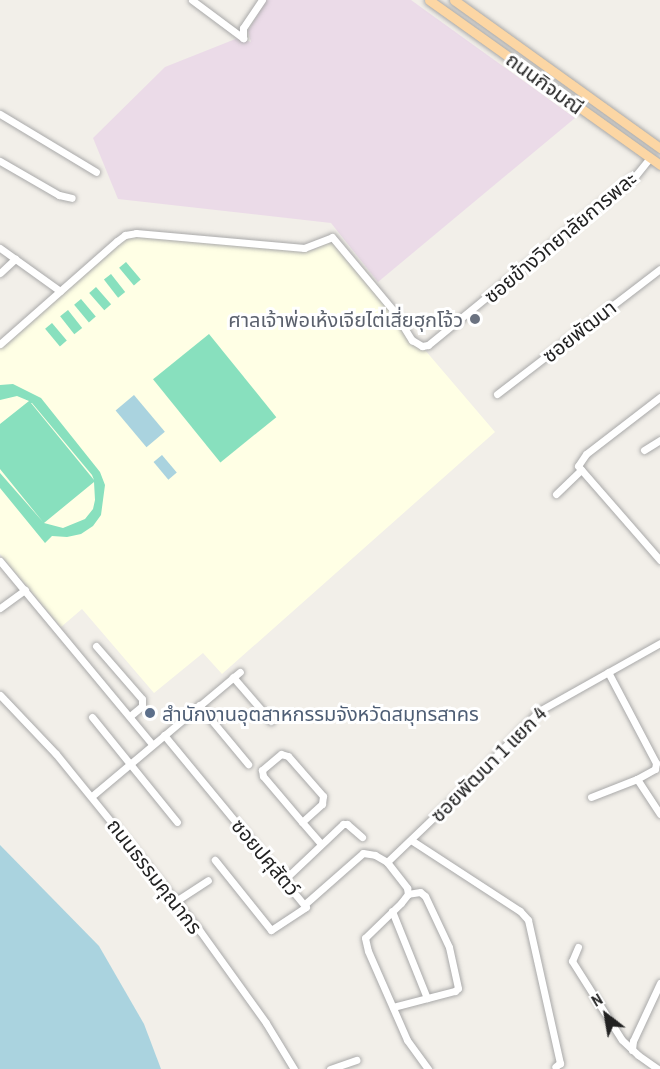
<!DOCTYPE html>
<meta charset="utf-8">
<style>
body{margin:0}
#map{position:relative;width:660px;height:1069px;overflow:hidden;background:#f2efe9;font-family:"Archivo Narrow","Noto Sans Thai",sans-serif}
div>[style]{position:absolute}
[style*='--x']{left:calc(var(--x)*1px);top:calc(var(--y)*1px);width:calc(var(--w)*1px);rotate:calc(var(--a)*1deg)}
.industrial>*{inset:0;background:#ebdbe8}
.education>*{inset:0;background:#ffffe5}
.pitch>*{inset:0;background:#88e0be;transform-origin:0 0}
.water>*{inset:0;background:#aad3df;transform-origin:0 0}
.roads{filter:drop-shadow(0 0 2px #a9a9a9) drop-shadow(0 0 2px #a9a9a9)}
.minor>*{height:7px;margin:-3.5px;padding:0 3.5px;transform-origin:3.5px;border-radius:3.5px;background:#fff}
.major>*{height:9px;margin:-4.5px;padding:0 4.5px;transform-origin:4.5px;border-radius:4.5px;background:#fcd6a4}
.dots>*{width:16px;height:16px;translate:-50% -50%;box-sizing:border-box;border:3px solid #fff;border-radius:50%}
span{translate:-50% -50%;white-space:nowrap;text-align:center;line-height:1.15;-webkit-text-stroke:6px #fff;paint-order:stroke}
.street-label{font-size:20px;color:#222}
.worship-label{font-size:20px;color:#5b616d}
.right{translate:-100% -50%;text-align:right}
.service-label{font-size:20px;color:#4e5e75}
.left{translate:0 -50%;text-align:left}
.north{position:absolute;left:576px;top:985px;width:60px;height:60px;-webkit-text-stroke:4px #fff;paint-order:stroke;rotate:329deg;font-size:16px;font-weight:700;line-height:24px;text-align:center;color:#222}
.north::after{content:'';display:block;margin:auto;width:21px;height:27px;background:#222;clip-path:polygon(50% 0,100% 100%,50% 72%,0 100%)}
</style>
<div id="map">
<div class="industrial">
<i style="clip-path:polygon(266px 0,411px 0,575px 118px,378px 282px,331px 223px,118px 199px,93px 138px,165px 67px,238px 38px,251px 42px,248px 31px)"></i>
</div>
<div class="education">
<i style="clip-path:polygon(136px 236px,304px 251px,314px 250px,331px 240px,495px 432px,222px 674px,203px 653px,154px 693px,82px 609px,61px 627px,0 554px,0 348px,119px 243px,127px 237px)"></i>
</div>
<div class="pitch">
<i style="left:126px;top:262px;width:23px;height:9px;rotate:50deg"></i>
<i style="left:111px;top:274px;width:23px;height:9px;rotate:52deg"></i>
<i style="left:96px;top:287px;width:23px;height:9px;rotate:49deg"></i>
<i style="left:81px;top:299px;width:23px;height:9px;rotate:50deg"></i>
<i style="left:68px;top:310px;width:23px;height:10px;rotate:52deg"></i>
<i style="left:52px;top:323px;width:23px;height:9px;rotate:50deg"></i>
<i style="left:209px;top:334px;width:107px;height:72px;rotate:51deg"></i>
<i style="clip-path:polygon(evenodd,13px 384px,41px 398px,100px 472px,105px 485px,101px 515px,93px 526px,81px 534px,67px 537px,52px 536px,45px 543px,0 488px,0 473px,43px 522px,0 469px,0 424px,29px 401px,17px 396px,0 400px,0 385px,13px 384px,32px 403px,92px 475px,94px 480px,31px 403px,32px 403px,13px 384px,94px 482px,95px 500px,93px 509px,85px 519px,63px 528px,44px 523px,94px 482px)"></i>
</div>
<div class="water">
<i style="left:134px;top:395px;width:48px;height:24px;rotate:50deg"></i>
<i style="left:162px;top:455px;width:23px;height:11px;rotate:50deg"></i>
<i style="clip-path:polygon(0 845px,99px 946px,144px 1024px,161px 1069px,0 1069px)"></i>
</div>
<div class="roads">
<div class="minor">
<i style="--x:192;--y:0;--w:64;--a:36.7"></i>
<i style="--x:243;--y:38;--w:10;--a:-90"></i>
<i style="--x:243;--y:28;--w:34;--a:-56"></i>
<i style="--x:0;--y:114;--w:112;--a:31.1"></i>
<i style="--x:0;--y:161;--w:68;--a:30"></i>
<i style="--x:59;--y:195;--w:13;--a:13"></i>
<i style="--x:0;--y:248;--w:74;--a:35.6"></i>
<i style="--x:0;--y:273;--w:21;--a:-43"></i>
<i style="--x:0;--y:344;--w:156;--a:-41.4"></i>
<i style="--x:117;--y:241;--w:10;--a:-37"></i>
<i style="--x:125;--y:235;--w:11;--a:-10"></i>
<i style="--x:136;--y:233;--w:169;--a:5.1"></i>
<i style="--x:304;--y:248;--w:30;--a:-21"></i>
<i style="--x:332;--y:237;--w:95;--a:50.1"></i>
<i style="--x:393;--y:310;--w:36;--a:58"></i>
<i style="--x:412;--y:340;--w:12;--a:31"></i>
<i style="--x:422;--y:346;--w:6;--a:-9"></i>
<i style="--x:428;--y:345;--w:269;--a:-39.3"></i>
<i style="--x:636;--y:175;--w:22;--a:-51"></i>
<i style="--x:497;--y:394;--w:205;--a:-37.5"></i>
<i style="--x:660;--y:397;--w:93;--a:142.4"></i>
<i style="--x:586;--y:454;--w:14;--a:124"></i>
<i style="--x:578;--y:466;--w:125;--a:48.9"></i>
<i style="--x:644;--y:450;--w:19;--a:-32"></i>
<i style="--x:556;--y:494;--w:35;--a:-44"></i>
<i style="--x:0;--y:561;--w:238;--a:50.3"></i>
<i style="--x:0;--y:608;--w:31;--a:-36"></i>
<i style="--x:96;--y:646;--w:70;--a:49"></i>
<i style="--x:142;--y:699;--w:7;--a:90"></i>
<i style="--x:142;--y:706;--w:16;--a:140"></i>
<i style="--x:608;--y:672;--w:103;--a:62.2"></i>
<i style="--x:656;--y:763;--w:6;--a:99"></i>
<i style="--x:655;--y:769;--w:21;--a:151"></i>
<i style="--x:637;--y:779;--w:42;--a:56.7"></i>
<i style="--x:233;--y:677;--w:58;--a:49.2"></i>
<i style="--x:0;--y:695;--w:81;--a:46.5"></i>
<i style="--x:56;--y:754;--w:228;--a:50.9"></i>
<i style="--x:200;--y:931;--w:113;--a:54.3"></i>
<i style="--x:266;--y:1023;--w:54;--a:58.7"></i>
<i style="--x:199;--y:705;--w:77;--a:50.3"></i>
<i style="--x:92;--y:717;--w:135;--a:51"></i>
<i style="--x:164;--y:735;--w:223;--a:50.5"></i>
<i style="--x:306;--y:907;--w:42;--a:146.7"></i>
<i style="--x:271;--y:930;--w:90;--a:-128.7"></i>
<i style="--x:92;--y:796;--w:193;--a:-40"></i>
<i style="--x:591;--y:797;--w:49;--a:-21.4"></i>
<i style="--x:302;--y:822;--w:27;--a:-42"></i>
<i style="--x:322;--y:804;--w:8;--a:-83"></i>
<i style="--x:323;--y:796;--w:53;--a:-131.2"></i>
<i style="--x:288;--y:756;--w:7;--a:-164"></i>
<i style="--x:281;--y:754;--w:25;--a:140"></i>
<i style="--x:262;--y:770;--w:6;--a:81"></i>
<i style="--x:263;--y:776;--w:60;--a:49.7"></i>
<i style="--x:302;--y:822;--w:29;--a:49"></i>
<i style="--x:411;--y:840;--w:130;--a:33.1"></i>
<i style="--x:520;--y:911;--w:12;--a:48"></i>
<i style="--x:528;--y:920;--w:147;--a:77.4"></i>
<i style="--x:560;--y:1063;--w:6;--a:141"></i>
<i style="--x:387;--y:862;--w:124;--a:-43.7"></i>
<i style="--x:477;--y:776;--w:90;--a:-46.4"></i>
<i style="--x:539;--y:711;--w:139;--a:-29.3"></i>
<i style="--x:285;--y:879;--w:80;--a:-43.5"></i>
<i style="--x:343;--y:824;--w:4;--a:0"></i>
<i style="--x:347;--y:824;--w:20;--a:41"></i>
<i style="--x:176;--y:901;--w:38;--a:-33"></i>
<i style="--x:305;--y:904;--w:77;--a:-41.3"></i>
<i style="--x:363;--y:853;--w:12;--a:9"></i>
<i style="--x:375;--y:855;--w:14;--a:30"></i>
<i style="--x:387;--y:862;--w:33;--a:52"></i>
<i style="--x:407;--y:888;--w:6;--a:81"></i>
<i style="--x:408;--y:894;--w:11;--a:128"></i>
<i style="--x:401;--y:903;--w:50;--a:135.8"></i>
<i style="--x:365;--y:938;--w:13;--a:77"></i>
<i style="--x:368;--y:951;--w:97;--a:66.3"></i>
<i style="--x:407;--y:1040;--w:36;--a:54"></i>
<i style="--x:392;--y:911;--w:94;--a:68.1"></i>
<i style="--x:578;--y:947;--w:15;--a:113"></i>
<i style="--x:572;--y:961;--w:93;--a:57.7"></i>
<i style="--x:622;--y:1040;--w:22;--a:43"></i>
<i style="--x:638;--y:1055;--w:24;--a:35"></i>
<i style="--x:393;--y:1007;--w:64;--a:-14.5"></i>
<i style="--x:455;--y:991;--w:4;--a:-45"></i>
<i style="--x:458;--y:988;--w:42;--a:-102.4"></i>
<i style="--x:449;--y:947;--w:56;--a:-115.2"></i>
<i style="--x:425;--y:896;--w:6;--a:-141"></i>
<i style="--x:420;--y:892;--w:12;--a:171"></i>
<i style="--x:632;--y:1050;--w:9;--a:-84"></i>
<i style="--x:633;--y:1041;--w:64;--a:-65"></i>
<i style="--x:330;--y:1069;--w:28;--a:-19"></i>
</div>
<div class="major">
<i style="--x:429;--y:0;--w:284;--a:35.5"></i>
<i style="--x:454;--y:0;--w:254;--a:35.7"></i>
</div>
</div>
<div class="dots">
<i style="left:475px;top:319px;background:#6b7280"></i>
<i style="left:150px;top:713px;background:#5c6f8a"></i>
</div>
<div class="street-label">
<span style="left:545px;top:83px;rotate:36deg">ถนนกิจมณี</span>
<span style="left:560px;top:237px;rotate:-40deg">ซอยข้างวิทยาลัยการพละ</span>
<span style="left:579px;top:331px;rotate:-38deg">ซอยพัฒนา</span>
<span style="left:488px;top:764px;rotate:-45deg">ซอยพัฒนา 1 แยก 4</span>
<span style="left:266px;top:857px;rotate:50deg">ซอยปศุสัตว์</span>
<span style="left:155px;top:876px;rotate:52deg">ถนนธรรมคุณากร</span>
</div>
<div class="worship-label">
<span class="right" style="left:463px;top:319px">ศาลเจ้าพ่อเห้งเจียไต่เสี่ยฮุกโจ้ว</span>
</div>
<div class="service-label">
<span class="left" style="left:162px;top:713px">สำนักงานอุตสาหกรรมจังหวัดสมุทรสาคร</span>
</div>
<div class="north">N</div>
</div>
